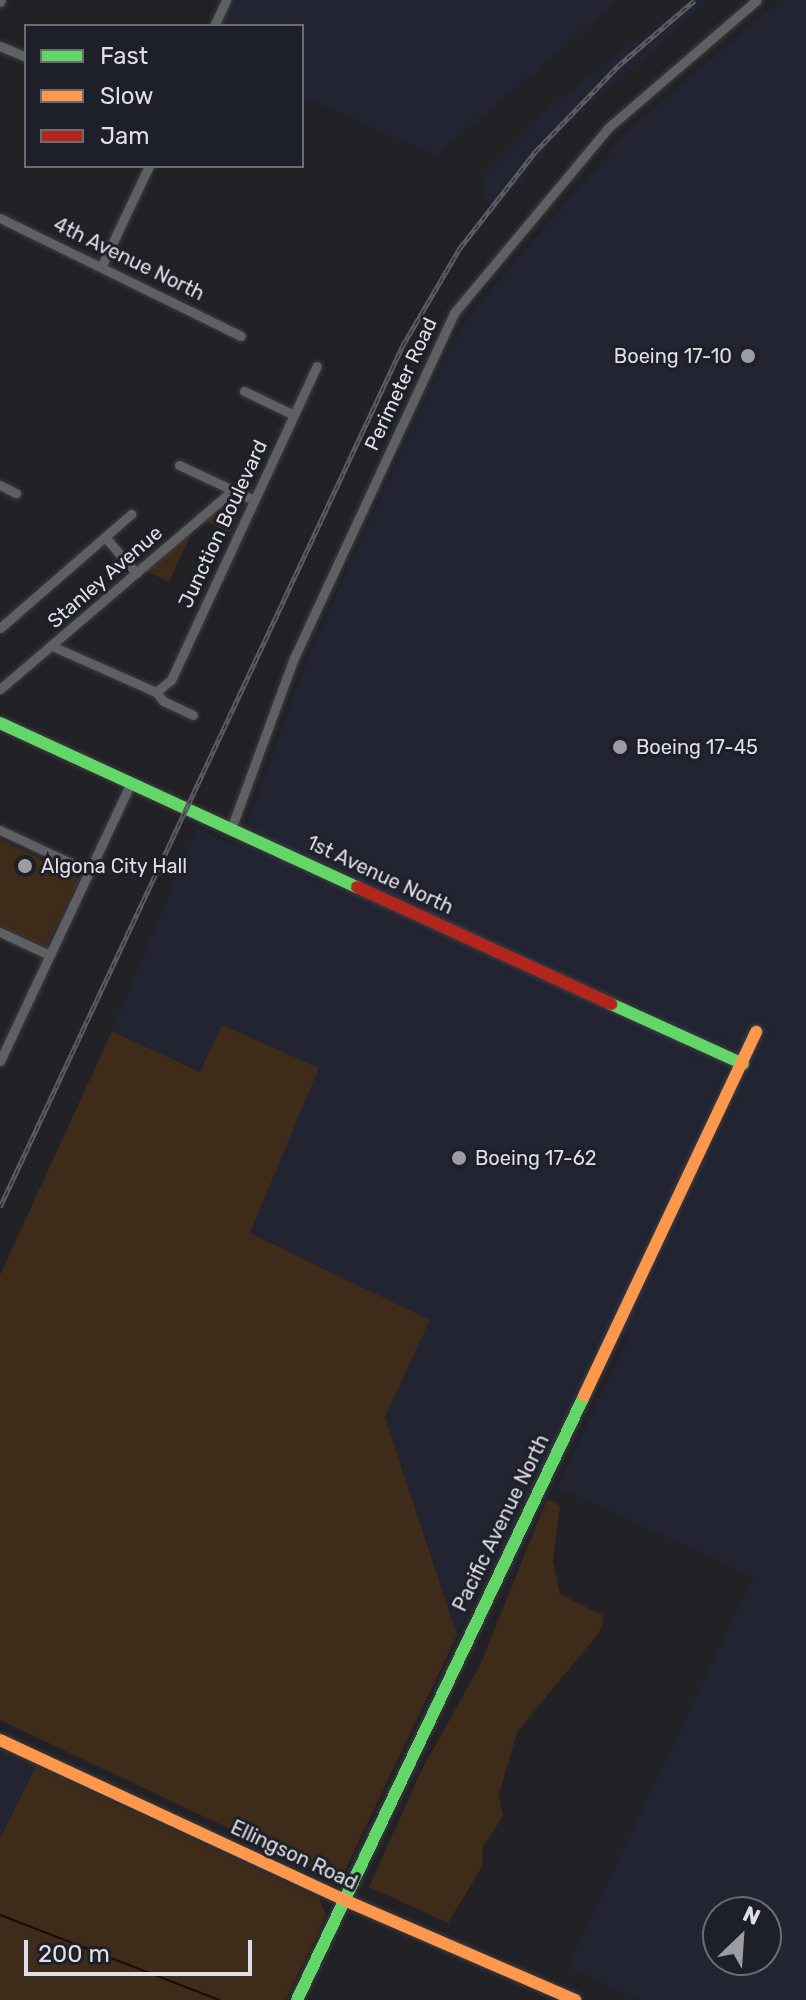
<!DOCTYPE html>
<style>
body{margin:0}
#map{position:relative;width:806px;height:2000px;overflow:hidden;background:#212126;font-family:Rubik,sans-serif}
div>[style]{position:absolute}
[style*='--x']{left:calc(var(--x)*1px);top:calc(var(--y)*1px);width:calc(var(--w)*1px);rotate:calc(var(--a)*1deg)}
.built>*{inset:0;background:#222432}
.green>*{inset:0;background:#3e2b19}
.stream>*{height:2px;margin:-1px;padding:0 1px;transform-origin:1px;border-radius:1px;background:#1c0a03}
.roads{filter:drop-shadow(0 0 2px #3d3d42) drop-shadow(0 0 2px #3d3d42)}
.street>*{height:9px;margin:-4.5px;padding:0 4.5px;transform-origin:4.5px;border-radius:4.5px;background:#5f6064}
.fast>*{height:12px;margin:-6px;padding:0 6px;transform-origin:6px;border-radius:6px;background:#63d668}
.slow>*{height:12px;margin:-6px;padding:0 6px;transform-origin:6px;border-radius:6px;background:#ff974d}
.jam>*{height:12px;margin:-6px;padding:0 6px;transform-origin:6px;border-radius:6px;background:#b3261e}
.rail>*{height:5px;margin-top:-2.5px;transform-origin:0;background:repeating-linear-gradient(90deg,#1e2029 0 6px,#5c5c60 0 12px);box-sizing:border-box;border-block:2px solid #5c5c60}
.dots>*{width:22px;height:22px;translate:-50% -50%;box-sizing:border-box;border:4px solid #1e2029;border-radius:50%}
span{translate:-50% -50%;white-space:nowrap;text-align:center;line-height:1.15;-webkit-text-stroke:6px #1e2029;paint-order:stroke}
.street-label{font-size:20px;color:#dedfe5}
.poi-label{font-size:20px;color:#dedfe5}
.right{translate:-100% -50%;text-align:right}
.left{translate:0 -50%;text-align:left}
.legend{position:absolute;left:24px;top:24px;width:280px;height:144px;box-sizing:border-box;background:#1e2029;border:2px solid #6b6c74;margin:0;padding:10px 14px;list-style:none;font-size:24px;color:#dedfe5}
.legend li{display:flex;align-items:center;gap:16px;height:40px}
.legend b{width:40px;border:2px solid #6b6c74}
.north{position:absolute;left:702px;top:1896px;width:80px;height:80px;box-sizing:border-box;background:#1e2029;border:2px solid #6b6c74;border-radius:50%;rotate:25deg;font-size:22px;font-weight:700;line-height:32px;text-align:center;color:#dedfe5}
.north::after{content:'';display:block;margin:auto;width:28px;height:36px;background:#9c9ca2;clip-path:polygon(50% 0,100% 100%,50% 72%,0 100%)}
.scale{position:absolute;left:24px;top:1940px;width:228px;height:36px;box-sizing:border-box;border:4px solid #dedfe5;border-top:0;padding-left:10px;font-size:24px;line-height:28px;white-space:nowrap;color:#dedfe5;-webkit-text-stroke:6px #1e2029;paint-order:stroke}
</style>
<div id="map">
<div class="built">
<i style="clip-path:polygon(227px 0,619px 0,436px 156px,302px 96px,302px 26px,215px 26px)"></i>
<i style="clip-path:polygon(688px 0,709px 0,557px 136px,491px 218px,482px 177px,549px 108px)"></i>
<i style="clip-path:polygon(evenodd,780px 0,806px 0,806px 2000px,640px 2000px,568px 1966px,753px 1577px,557px 1487px,629px 1337px,613px 1330px,457px 1635px,385px 1417px,430px 1320px,250px 1233px,319px 1068px,222px 1025px,201px 1072px,112px 1031px,197px 828px,239px 847px,306px 661px,445px 356px,476px 306px,633px 126px,780px 0,718px 1912px,766px 1912px,766px 1960px,718px 1960px,718px 1912px)"></i>
<i style="clip-path:polygon(0 1749px,36px 1766px,0 1838px)"></i>
</div>
<div class="green">
<i style="clip-path:polygon(232px 498px,243px 505px,230px 533px,205px 521px)"></i>
<i style="clip-path:polygon(192px 532px,169px 582px,146px 571px)"></i>
<i style="clip-path:polygon(0 839px,80px 878px,46px 948px,0 926px)"></i>
<i style="clip-path:polygon(222px 1025px,319px 1068px,250px 1233px,430px 1320px,385px 1417px,457px 1635px,340px 1881px,0 1720px,0 1275px,112px 1031px,200px 1072px)"></i>
<i style="clip-path:polygon(547px 1499px,560px 1506px,553px 1561px,560px 1594px,604px 1616px,599px 1633px,517px 1732px,499px 1794px,503px 1816px,483px 1847px,482px 1867px,448px 1923px,369px 1887px,420px 1773px,480px 1665px)"></i>
<i style="clip-path:polygon(36px 1766px,319px 1898px,326px 1915px,286px 2000px,0 2000px,0 1838px)"></i>
</div>
<div class="stream">
<i style="--x:0;--y:1915;--w:235;--a:21.2"></i>
</div>
<div class="roads">
<div class="street">
<i style="--x:0;--y:2;--w:2;--a:-63"></i>
<i style="--x:214;--y:26;--w:29;--a:-65"></i>
<i style="--x:0;--y:46;--w:28;--a:23"></i>
<i style="--x:0;--y:218;--w:268;--a:26.1"></i>
<i style="--x:102;--y:265;--w:110;--a:-64.6"></i>
<i style="--x:244;--y:391;--w:55;--a:25.6"></i>
<i style="--x:179;--y:465;--w:83;--a:25"></i>
<i style="--x:0;--y:485;--w:18;--a:27"></i>
<i style="--x:105;--y:537;--w:48;--a:49.3"></i>
<i style="--x:0;--y:628;--w:174;--a:-41"></i>
<i style="--x:52;--y:646;--w:114;--a:23.9"></i>
<i style="--x:156;--y:692;--w:11;--a:52"></i>
<i style="--x:163;--y:701;--w:33;--a:25"></i>
<i style="--x:0;--y:689;--w:306;--a:-40.5"></i>
<i style="--x:156;--y:692;--w:19;--a:-39"></i>
<i style="--x:171;--y:680;--w:346;--a:-65.1"></i>
<i style="--x:231;--y:829;--w:182;--a:-69.8"></i>
<i style="--x:294;--y:658;--w:380;--a:-65.1"></i>
<i style="--x:454;--y:313;--w:241;--a:-50.2"></i>
<i style="--x:608;--y:128;--w:196;--a:-40.7"></i>
<i style="--x:0;--y:830;--w:97;--a:25"></i>
<i style="--x:0;--y:932;--w:54;--a:25.1"></i>
<i style="--x:0;--y:1061;--w:308;--a:-64.8"></i>
</div>
<div class="fast">
<i style="--x:0;--y:723;--w:393;--a:24.7"></i>
<i style="--x:611;--y:1004;--w:145;--a:24.4"></i>
<i style="--x:297;--y:2000;--w:669;--a:-64.58"></i>
</div>
<div class="slow">
<i style="--x:584;--y:1396;--w:403;--a:-64.7"></i>
<i style="--x:0;--y:1740;--w:379;--a:24.9"></i>
<i style="--x:344;--y:1900;--w:252;--a:23.4"></i>
</div>
<div class="jam">
<i style="--x:357;--y:887;--w:280;--a:24.7"></i>
</div>
</div>
<div class="rail">
<i style="--x:0;--y:1207;--w:952;--a:-64.94"></i>
<i style="--x:403;--y:345;--w:113;--a:-59.6"></i>
<i style="--x:460;--y:248;--w:122;--a:-52"></i>
<i style="--x:535;--y:152;--w:120;--a:-46"></i>
<i style="--x:618;--y:66;--w:101;--a:-40.6"></i>
</div>
<div class="dots">
<i style="left:748px;top:356px;background:#9c9ca2"></i>
<i style="left:620px;top:747px;background:#9c9ca2"></i>
<i style="left:25px;top:866px;background:#9c9ca2"></i>
<i style="left:459px;top:1158px;background:#9c9ca2"></i>
</div>
<div class="street-label">
<span style="left:129px;top:259px;rotate:26deg">4th Avenue North</span>
<span style="left:401px;top:384px;rotate:-65deg">Perimeter Road</span>
<span style="left:223px;top:524px;rotate:-65deg">Junction Boulevard</span>
<span style="left:105px;top:577px;rotate:-41deg">Stanley Avenue</span>
<span style="left:380px;top:875px;rotate:25deg">1st Avenue North</span>
<span style="left:501px;top:1523px;rotate:-64deg">Pacific Avenue North</span>
<span style="left:294px;top:1855px;rotate:25deg">Ellingson Road</span>
</div>
<div class="poi-label">
<span class="right" style="left:732px;top:356px">Boeing 17-10</span>
<span class="left" style="left:636px;top:747px">Boeing 17-45</span>
<span class="left" style="left:41px;top:866px">Algona City Hall</span>
<span class="left" style="left:475px;top:1158px">Boeing 17-62</span>
</div>
<ul class="legend">
<li><b style="height:10px;background:#63d668"></b>Fast</li>
<li><b style="height:10px;background:#ff974d"></b>Slow</li>
<li><b style="height:10px;background:#b3261e"></b>Jam</li>
</ul>
<div class="north">N</div>
<div class="scale">200 m</div>
</div>
